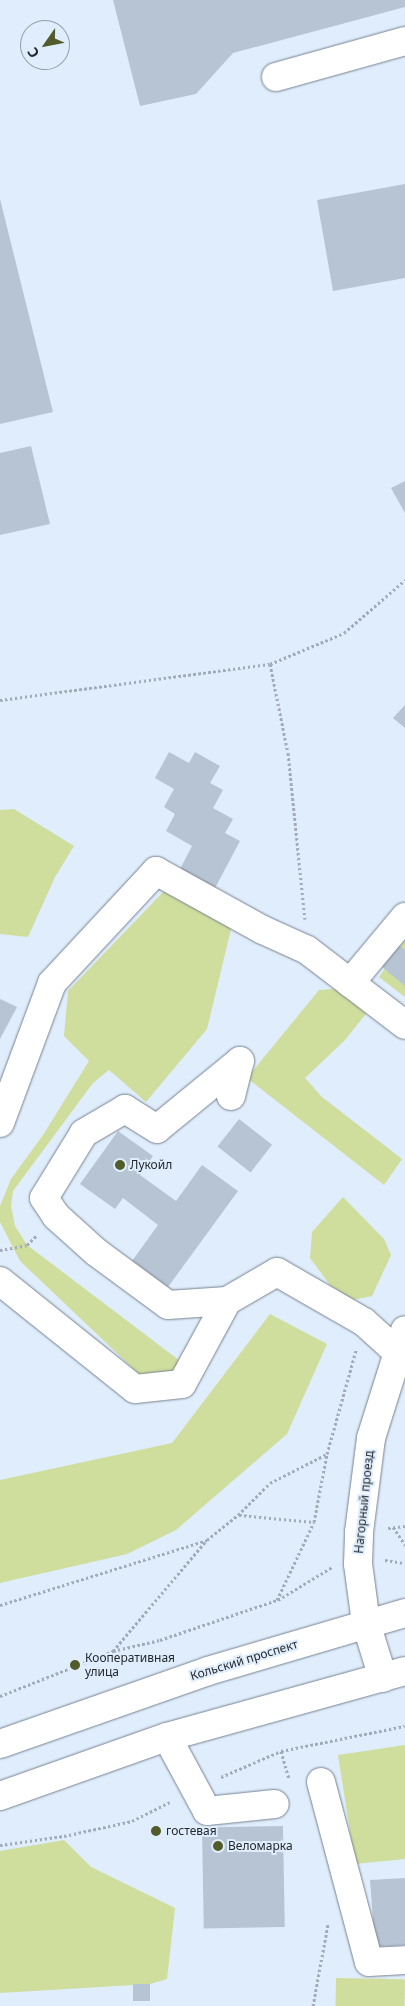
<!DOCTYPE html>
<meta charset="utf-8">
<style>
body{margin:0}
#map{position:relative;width:405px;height:2006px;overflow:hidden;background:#e0edfc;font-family:"Noto Sans",sans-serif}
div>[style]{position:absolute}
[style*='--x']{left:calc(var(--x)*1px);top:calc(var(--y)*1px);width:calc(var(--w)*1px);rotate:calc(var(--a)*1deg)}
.green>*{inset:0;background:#cfdd9d;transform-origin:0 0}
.building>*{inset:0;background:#b7c4d3;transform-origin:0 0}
.path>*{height:3px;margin-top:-1.5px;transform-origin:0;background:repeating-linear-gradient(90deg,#a2acb8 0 2.5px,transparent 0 5px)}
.roads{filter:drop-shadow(0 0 1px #778290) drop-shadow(0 0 1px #778290)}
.minor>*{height:28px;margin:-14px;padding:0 14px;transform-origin:14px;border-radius:14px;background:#fff}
.major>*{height:28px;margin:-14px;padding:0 14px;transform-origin:14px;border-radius:14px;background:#fff}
.dots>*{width:14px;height:14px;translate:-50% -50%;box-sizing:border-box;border:2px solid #e0edfc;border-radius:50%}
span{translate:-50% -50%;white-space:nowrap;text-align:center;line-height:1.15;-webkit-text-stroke:4px #e0edfc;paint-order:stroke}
.poi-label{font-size:12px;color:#24292f}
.left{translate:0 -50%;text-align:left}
.street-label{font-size:12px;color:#24292f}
.north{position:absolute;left:20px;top:20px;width:50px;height:50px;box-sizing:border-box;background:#e0edfc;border:1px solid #959faa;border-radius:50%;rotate:237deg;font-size:14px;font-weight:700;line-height:20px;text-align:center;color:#24292f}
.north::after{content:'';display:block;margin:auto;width:18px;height:22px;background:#525c2b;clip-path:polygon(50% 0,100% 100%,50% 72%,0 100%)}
</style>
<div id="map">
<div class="green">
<i style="clip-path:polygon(14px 809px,74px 846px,55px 877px,28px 937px,0 934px,0 810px)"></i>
<i style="clip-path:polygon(165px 890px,232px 925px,207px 1029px,146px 1102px,109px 1070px,93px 1083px,13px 1191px,11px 1206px,15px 1226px,27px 1245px,184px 1364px,162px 1377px,142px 1377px,20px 1261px,0 1222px,0 1206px,11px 1179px,43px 1135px,89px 1061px,64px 1036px,68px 991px)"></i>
<i style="clip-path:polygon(405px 940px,405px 997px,379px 977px)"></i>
<i style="clip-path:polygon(335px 989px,369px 1010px,345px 1040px,305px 1078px,322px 1097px,402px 1159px,384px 1185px,247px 1078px,319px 990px)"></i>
<i style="clip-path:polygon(343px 1197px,384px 1239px,391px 1255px,372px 1296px,353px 1300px,330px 1285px,310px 1258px,312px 1232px)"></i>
<i style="clip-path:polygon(270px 1314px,327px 1344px,287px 1434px,176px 1530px,127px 1554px,0 1583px,0 1480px,172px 1443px)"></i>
<i style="clip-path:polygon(405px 1745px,405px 1859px,355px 1864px,338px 1755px)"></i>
<i style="clip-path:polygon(64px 1840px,91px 1867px,175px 1908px,167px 1979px,150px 1984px,0 1993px,0 1851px)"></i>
<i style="left:336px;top:1978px;width:69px;height:29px;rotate:1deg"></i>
</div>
<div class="building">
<i style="clip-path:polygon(113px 0,405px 0,405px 7px,233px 53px,196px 94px,140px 106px)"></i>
<i style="clip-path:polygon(405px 184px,405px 278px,333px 291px,317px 200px)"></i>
<i style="clip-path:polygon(0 199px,53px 412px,0 424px)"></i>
<i style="clip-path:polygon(31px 446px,50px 524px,0 535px,0 453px)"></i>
<i style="clip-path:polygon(405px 481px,405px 513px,391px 488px)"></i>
<i style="clip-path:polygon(405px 705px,405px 728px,393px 718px)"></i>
<i style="clip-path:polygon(169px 752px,189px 763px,195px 752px,220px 766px,210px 783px,223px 790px,213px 808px,233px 819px,225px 833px,240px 841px,214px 890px,179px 871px,192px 846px,166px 831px,175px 814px,164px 807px,174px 789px,155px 778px)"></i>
<i style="clip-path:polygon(399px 945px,405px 950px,405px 986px,381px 966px)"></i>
<i style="clip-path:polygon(0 999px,17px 1007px,0 1039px)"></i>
<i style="left:239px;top:1119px;width:42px;height:35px;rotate:38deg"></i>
<i style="clip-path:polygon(118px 1131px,153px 1156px,140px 1175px,176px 1201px,202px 1165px,238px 1191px,168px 1287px,132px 1261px,158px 1225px,123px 1198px,115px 1209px,80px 1184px)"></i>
<i style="left:283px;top:1826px;width:101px;height:81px;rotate:89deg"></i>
<i style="clip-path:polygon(405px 1878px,405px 1945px,375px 1947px,370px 1880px)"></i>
<i style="left:133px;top:1984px;width:17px;height:17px"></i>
</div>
<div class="path">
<i style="--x:270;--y:664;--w:91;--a:78.6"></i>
<i style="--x:288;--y:753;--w:167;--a:84.2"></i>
<i style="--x:0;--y:700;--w:272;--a:-7.6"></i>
<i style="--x:270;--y:664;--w:80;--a:-22.7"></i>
<i style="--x:344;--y:633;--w:81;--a:-41"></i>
<i style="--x:0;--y:1250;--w:27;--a:-10"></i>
<i style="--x:27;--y:1245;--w:14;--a:-45"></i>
<i style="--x:239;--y:1515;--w:75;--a:5.3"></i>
<i style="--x:393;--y:1527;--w:22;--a:56"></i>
<i style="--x:388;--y:1528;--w:17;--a:-7"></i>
<i style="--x:385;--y:1560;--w:20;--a:9"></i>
<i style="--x:278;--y:1600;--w:63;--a:-31.4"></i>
<i style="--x:0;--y:1605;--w:217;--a:-17.4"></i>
<i style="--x:207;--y:1540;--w:40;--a:-39"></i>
<i style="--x:238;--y:1515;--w:45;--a:-45"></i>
<i style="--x:270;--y:1483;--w:64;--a:-27"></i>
<i style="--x:113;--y:1651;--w:144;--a:-49.8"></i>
<i style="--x:0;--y:1696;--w:122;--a:-21.7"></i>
<i style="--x:113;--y:1651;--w:48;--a:-13.2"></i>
<i style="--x:160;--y:1640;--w:124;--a:-18.9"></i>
<i style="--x:277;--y:1600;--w:86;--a:-64.6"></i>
<i style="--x:314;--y:1522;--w:69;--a:-79.2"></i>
<i style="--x:327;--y:1454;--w:108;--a:-74.4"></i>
<i style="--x:281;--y:1751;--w:29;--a:74"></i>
<i style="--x:221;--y:1777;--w:65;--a:-23.4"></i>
<i style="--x:281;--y:1751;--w:126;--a:-11.4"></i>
<i style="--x:0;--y:1845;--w:65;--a:-8"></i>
<i style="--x:64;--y:1836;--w:70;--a:-12.4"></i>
<i style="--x:132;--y:1821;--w:42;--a:-26.6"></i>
<i style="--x:313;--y:2006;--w:83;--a:-79.6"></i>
</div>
<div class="roads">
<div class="minor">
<i style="--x:276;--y:77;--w:134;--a:-15.6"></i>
<i style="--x:350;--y:983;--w:86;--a:-50.2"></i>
<i style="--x:231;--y:1096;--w:36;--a:-76"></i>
<i style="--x:240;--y:1061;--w:107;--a:140.7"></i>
<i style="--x:157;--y:1129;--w:38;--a:-148"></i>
<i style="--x:125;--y:1109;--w:48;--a:149.7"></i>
<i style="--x:84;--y:1133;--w:76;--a:121.6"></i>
<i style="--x:44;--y:1198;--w:22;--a:56"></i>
<i style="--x:56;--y:1216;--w:54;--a:42"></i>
<i style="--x:96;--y:1252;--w:89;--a:36.4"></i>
<i style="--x:168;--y:1305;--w:59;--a:-3.9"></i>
<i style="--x:227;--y:1301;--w:58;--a:-30.1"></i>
<i style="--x:277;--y:1272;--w:100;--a:29.9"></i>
<i style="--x:364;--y:1322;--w:43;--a:42.2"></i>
<i style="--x:0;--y:1123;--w:149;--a:-69.6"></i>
<i style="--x:52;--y:983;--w:153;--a:-47.1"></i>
<i style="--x:156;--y:871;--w:122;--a:28.9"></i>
<i style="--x:263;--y:930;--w:48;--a:24.4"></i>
<i style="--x:307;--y:950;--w:123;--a:37.4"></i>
<i style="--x:0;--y:1281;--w:173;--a:38.7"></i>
<i style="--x:135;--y:1389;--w:47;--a:-6.1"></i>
<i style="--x:182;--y:1384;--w:94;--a:-61.5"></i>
<i style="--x:167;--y:1737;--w:84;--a:61.6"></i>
<i style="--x:207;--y:1811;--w:68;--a:-5.9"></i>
<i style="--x:321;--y:1782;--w:186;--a:75.1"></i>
<i style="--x:369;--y:1962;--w:36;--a:-3"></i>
</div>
<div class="major">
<i style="--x:383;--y:1678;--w:58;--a:-107.2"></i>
<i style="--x:366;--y:1623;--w:60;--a:-97.7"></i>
<i style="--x:358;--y:1564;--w:32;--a:-88"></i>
<i style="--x:359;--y:1532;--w:95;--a:-82.7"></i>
<i style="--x:371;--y:1438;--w:113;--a:-72.5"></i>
<i style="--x:0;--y:1744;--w:220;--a:-19.3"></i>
<i style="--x:208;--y:1671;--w:205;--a:-16.4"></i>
<i style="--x:0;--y:1796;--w:177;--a:-19.5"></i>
<i style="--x:167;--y:1737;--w:247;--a:-15.5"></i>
</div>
</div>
<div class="dots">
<i style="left:120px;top:1165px;background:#525c2b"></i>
<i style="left:75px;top:1665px;background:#525c2b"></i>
<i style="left:156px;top:1831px;background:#525c2b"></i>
<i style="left:218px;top:1846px;background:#525c2b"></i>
</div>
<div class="poi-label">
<span class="left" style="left:130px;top:1165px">Лукойл</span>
<span class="left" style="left:85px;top:1665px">Кооперативная<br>улица</span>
<span class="left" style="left:166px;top:1831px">гостевая</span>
<span class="left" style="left:228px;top:1846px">Веломарка</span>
</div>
<div class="street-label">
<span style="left:364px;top:1502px;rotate:-84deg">Нагорный проезд</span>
<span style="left:244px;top:1660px;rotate:-17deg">Кольский проспект</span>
</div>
<div class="north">С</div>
</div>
